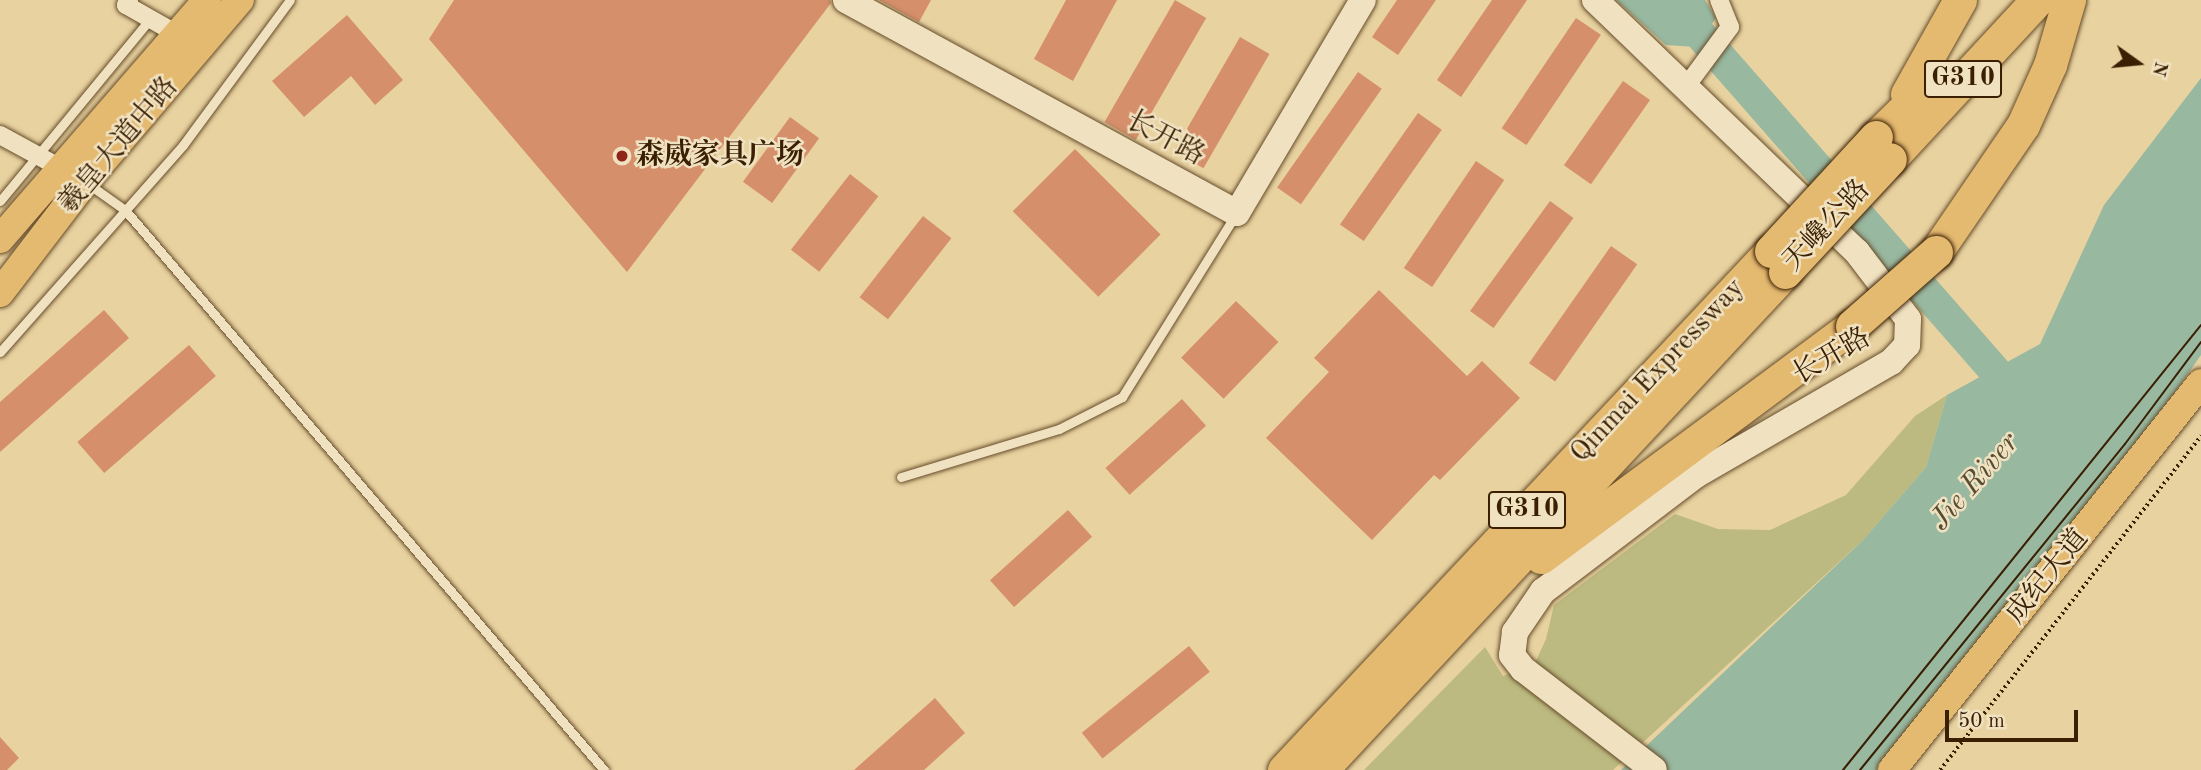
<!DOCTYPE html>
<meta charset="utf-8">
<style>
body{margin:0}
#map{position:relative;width:2201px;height:770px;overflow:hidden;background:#e8d2a0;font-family:"Old Standard TT","Noto Serif SC",serif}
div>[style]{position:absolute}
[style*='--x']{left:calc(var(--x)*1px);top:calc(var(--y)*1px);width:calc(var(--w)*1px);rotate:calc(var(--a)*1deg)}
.green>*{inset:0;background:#bcba80}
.water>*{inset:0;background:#98b8a0}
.river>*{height:32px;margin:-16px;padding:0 16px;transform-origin:16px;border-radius:16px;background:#98b8a0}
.building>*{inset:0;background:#d58f6b;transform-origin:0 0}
.path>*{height:3.5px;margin-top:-1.75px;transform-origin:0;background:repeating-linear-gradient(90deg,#3a1f03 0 2px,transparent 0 5.5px)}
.roads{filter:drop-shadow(0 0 2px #664c2a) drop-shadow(0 0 2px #664c2a)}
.lane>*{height:9px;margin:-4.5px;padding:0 4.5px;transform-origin:4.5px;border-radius:4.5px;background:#f0e2c1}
.street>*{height:18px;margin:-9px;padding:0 9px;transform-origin:9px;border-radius:9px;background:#f0e2c1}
.secondary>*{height:26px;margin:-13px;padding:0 13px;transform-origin:13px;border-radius:13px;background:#f0e2c1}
.primary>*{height:28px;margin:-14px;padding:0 14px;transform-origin:14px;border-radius:14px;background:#e4b970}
.highway>*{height:33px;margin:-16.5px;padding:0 16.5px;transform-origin:16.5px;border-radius:16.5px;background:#e4b970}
.tram>*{height:2px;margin:-1px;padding:0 1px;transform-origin:1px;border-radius:1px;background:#3a1f03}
.bridges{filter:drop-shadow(0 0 2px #3a1f03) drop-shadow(0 0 2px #3a1f03)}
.highway-bridge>*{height:33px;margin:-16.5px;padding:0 16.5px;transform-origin:16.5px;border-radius:16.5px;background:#e4b970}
.dots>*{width:19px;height:19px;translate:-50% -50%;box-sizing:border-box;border:4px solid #f0e2c1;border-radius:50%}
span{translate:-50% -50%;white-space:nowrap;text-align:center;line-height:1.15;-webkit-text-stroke:5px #f0e2c1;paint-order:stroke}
.shield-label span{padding:2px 5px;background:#f0e2c1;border:2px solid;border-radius:5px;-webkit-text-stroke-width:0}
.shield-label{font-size:26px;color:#3a1f03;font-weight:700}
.street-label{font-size:28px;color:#3a1f03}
.poi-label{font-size:28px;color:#3a1f03;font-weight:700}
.left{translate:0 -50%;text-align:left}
.water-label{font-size:30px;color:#564d32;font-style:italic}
.north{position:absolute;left:2103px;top:28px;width:70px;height:70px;-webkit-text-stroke:5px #f0e2c1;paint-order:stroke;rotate:105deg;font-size:19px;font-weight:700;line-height:28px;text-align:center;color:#3a1f03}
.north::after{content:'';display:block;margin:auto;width:24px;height:32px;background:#3a1f03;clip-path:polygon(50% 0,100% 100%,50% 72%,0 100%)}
.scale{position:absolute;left:1945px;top:710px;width:133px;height:32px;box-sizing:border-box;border:4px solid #3a1f03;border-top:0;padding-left:9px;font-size:21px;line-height:24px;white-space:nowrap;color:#3a1f03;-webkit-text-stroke:5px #f0e2c1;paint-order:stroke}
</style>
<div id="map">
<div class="green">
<i style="clip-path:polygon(1947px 395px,1926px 467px,1864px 539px,1613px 770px,1364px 770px,1485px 647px,1503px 676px,1534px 665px,1546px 639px,1554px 605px,1675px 514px,1718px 529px,1770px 530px,1846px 495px,1915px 416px)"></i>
</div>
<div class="water">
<i style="clip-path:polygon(1616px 0,1705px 0,1716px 18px,1696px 47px,1666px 45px)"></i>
<i style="clip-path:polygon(2201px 78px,2201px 355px,2102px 497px,1892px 770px,1621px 770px,1864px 539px,1926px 467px,1947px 395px,2040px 344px,2104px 205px)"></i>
</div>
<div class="river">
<i style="--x:1670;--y:0;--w:534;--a:48.79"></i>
</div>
<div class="building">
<i style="clip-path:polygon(454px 0,830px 0,831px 3px,627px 272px,429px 39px)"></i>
<i style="clip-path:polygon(879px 0,931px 0,919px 22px)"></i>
<i style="clip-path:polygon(1066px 0,1117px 0,1073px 81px,1034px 59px)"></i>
<i style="left:1175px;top:0;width:36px;height:141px;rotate:30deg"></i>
<i style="clip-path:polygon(1397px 0,1436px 0,1398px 55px,1372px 37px)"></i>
<i style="clip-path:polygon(1492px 0,1527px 0,1461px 97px,1437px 80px)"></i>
<i style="clip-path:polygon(347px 15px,403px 80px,375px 105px,351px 76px,304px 117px,272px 81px)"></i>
<i style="left:1576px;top:18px;width:30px;height:133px;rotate:34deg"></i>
<i style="left:1240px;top:37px;width:34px;height:132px;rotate:30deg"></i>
<i style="left:1358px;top:72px;width:29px;height:141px;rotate:35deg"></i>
<i style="left:1623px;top:81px;width:33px;height:103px;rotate:35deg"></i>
<i style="left:1418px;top:113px;width:29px;height:136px;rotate:35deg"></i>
<i style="left:790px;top:117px;width:36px;height:80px;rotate:36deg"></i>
<i style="left:1075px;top:149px;width:121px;height:88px;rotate:45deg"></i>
<i style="left:1476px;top:161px;width:34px;height:129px;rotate:34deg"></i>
<i style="left:850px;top:174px;width:36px;height:96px;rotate:38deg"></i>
<i style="left:1550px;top:201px;width:29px;height:136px;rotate:36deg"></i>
<i style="left:923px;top:216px;width:36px;height:103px;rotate:38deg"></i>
<i style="left:1611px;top:246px;width:32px;height:143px;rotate:35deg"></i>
<i style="clip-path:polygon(1379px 290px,1467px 376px,1482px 361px,1520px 398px,1440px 480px,1434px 475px,1372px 540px,1266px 438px,1329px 372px,1314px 358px)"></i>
<i style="left:1236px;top:301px;width:59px;height:79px;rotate:44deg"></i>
<i style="clip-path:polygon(104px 310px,129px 338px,0 452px,0 402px)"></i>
<i style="left:189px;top:345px;width:41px;height:148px;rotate:49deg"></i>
<i style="left:1182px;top:399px;width:36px;height:103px;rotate:48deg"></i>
<i style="left:1068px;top:510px;width:36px;height:105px;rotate:48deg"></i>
<i style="left:1189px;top:646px;width:33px;height:138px;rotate:51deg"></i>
<i style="clip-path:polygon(935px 698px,965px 733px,924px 770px,854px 770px)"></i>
<i style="clip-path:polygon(0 737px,19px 758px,7px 770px,0 770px)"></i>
</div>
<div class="path">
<i style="--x:1940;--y:770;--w:424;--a:-52"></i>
</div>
<div class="roads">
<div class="lane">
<i style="--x:87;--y:183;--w:47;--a:35.4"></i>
<i style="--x:125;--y:210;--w:737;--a:49.46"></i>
<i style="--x:0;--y:201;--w:236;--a:-50.5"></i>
<i style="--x:0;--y:352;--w:276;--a:-48.5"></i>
<i style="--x:183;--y:145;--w:180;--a:-53.6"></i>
<i style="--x:901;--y:477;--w:165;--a:-16.9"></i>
<i style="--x:1059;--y:429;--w:71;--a:-26.9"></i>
<i style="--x:1122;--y:397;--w:216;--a:-58.1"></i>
</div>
<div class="street">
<i style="--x:129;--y:0;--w:6;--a:121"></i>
<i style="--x:126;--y:5;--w:67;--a:29.6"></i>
<i style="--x:1685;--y:88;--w:76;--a:-53.6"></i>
<i style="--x:1730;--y:27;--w:29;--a:-112"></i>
<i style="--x:0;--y:135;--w:77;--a:28.6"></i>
</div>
<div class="secondary">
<i style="--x:846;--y:0;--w:445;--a:28.6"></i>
<i style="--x:1237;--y:213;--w:247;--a:-59.4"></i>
<i style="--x:1595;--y:0;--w:364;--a:43.9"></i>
<i style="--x:1857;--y:252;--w:84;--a:52.7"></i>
<i style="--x:1908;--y:319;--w:26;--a:92"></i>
<i style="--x:1907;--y:345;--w:23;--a:133"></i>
<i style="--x:1891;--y:362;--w:225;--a:149.9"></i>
<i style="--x:1696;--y:475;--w:192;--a:142.8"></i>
<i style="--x:1543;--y:591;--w:50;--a:124.3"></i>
<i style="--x:1515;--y:632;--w:23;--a:97"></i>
<i style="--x:1512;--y:655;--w:18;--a:52"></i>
<i style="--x:1523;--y:669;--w:165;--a:37.6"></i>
</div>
<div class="primary">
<i style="--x:0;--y:239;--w:316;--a:-49.1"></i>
<i style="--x:0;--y:293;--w:140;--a:-52.6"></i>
<i style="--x:85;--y:182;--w:239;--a:-49.6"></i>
<i style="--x:1892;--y:770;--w:495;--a:-51.4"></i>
</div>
<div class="highway">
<i style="--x:1907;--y:94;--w:108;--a:-60.6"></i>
<i style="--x:1876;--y:137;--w:84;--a:-44.5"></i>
<i style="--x:1890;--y:159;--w:217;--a:-47.2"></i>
<i style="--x:1936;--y:252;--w:154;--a:-55.6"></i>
<i style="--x:2023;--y:125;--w:66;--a:-65.8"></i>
<i style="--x:2050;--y:65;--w:68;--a:-73.7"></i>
<i style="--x:1541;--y:557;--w:387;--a:-36.6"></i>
<i style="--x:1284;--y:770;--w:712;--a:-46.82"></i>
<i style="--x:1321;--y:770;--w:681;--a:-47.02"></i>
</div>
</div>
<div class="tram">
<i style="--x:1843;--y:770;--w:571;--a:-51.18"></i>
<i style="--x:1860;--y:770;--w:420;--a:-50.9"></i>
<i style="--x:2125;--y:444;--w:127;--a:-53.3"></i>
</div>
<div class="bridges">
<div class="highway-bridge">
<i style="--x:1771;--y:251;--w:155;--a:-47.4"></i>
<i style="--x:1785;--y:272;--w:154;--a:-47.1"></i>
<i style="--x:1852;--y:326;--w:112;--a:-41.4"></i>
</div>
</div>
<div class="dots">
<i style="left:622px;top:156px;background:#8f2418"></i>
</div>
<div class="shield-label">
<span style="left:1963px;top:79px">G310</span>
<span style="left:1527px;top:510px">G310</span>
</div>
<div class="street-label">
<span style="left:1165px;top:139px;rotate:28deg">长开路</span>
<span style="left:119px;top:146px;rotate:-50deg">羲皇大道中路</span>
<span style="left:1827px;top:226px;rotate:-47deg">天巉公路</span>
<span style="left:1832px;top:357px;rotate:-30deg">长开路</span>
<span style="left:1658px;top:371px;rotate:-47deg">Qinmai Expressway</span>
<span style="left:2048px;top:577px;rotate:-51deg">成纪大道</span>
</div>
<div class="poi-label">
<span class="left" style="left:636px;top:156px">森威家具广场</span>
</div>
<div class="water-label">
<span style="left:1975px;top:482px;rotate:-49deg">Jie River</span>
</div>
<div class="north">N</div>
<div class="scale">50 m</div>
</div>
